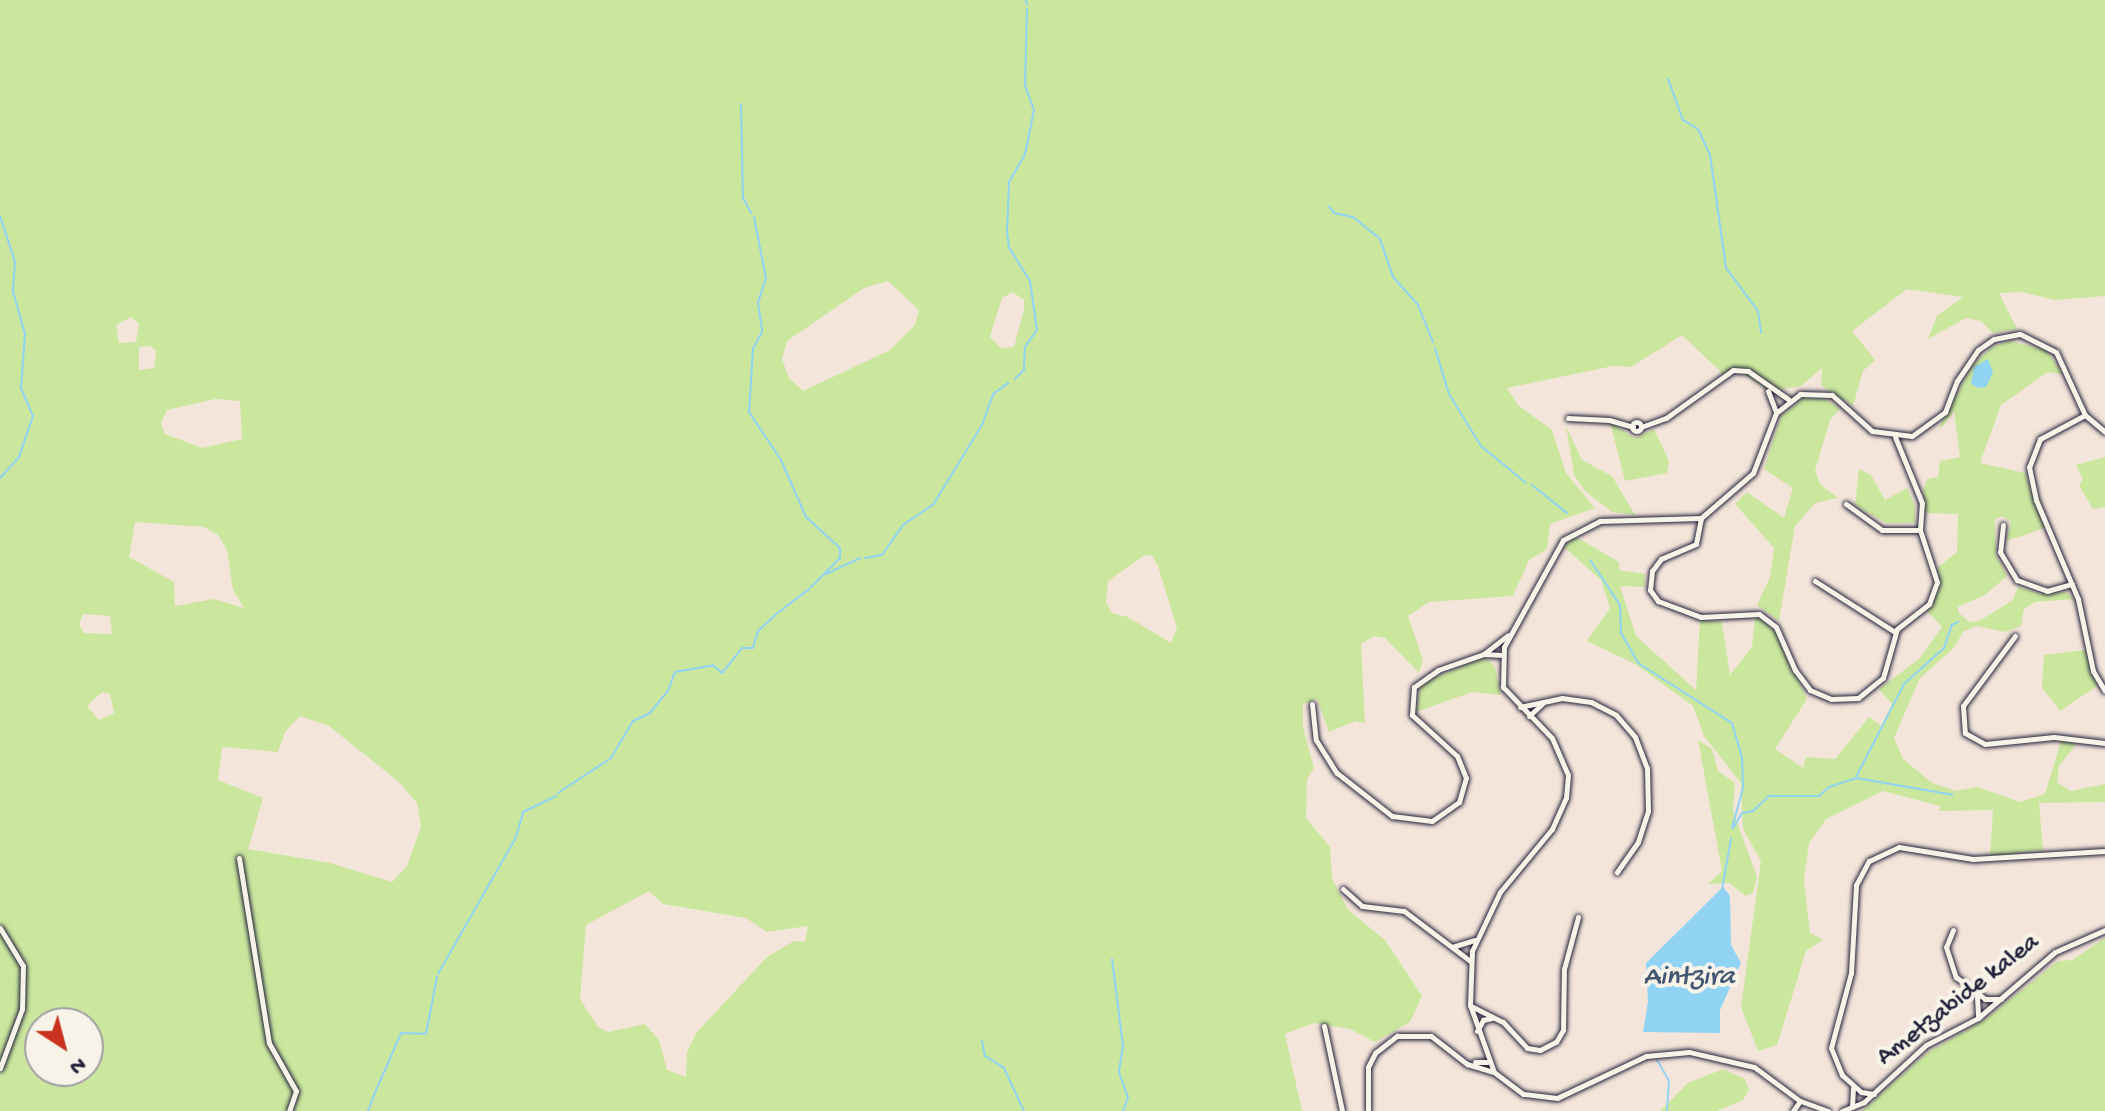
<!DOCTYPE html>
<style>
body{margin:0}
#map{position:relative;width:2105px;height:1111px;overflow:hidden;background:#f4e5db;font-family:"Gochi Hand",sans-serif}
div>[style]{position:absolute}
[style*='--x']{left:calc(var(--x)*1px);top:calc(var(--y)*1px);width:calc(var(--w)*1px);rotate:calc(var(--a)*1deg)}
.green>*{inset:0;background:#cbe79e}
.water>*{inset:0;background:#91d3f3}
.stream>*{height:2px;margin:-1px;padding:0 1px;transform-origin:1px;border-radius:1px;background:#91d3f3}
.roads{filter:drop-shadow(0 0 2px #22223b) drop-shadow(0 0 2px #22223b)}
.minor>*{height:5px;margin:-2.5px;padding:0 2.5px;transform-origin:2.5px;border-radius:2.5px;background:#f7f3e8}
.minor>.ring{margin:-2.5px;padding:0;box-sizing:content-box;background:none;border:5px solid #f7f3e8;border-radius:50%}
span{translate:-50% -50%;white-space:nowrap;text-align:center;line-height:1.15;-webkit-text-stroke:8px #f7f3e8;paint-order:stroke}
.street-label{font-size:26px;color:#22223b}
.water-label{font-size:28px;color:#435772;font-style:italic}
.north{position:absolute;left:24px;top:1007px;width:80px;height:80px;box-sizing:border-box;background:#f7f3e8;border:2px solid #a29fa3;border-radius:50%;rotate:144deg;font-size:22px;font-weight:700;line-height:32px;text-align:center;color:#22223b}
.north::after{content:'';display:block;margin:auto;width:28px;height:36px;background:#c8321e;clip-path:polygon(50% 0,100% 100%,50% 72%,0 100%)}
</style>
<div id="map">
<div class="green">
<i style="clip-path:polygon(evenodd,0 0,2105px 0,2105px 296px,2055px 300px,2022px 292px,1999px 293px,2017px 329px,1993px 333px,1981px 321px,1966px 318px,1928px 339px,1937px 316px,1963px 297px,1907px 289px,1852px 331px,1875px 360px,1863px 371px,1853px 406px,1821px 385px,1822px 368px,1801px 386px,1770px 391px,1740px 372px,1724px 375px,1682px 335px,1631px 367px,1613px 366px,1507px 388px,1518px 405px,1552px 430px,1566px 473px,1595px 508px,1550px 524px,1547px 549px,1529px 560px,1513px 596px,1429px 602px,1408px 616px,1423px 660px,1419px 673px,1385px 638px,1374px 636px,1361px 644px,1365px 723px,1356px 721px,1329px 732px,1317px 699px,1303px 704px,1303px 728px,1314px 768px,1307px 779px,1306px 818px,1330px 847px,1332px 878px,1348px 910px,1385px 940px,1422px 996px,1410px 1022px,1375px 1042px,1350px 1029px,1314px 1023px,1285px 1034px,1302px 1111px,0 1111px,0 0,888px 281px,919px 310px,915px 325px,890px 350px,803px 391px,789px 378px,782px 359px,787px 341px,864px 288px,888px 281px,0 0,1013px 292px,1024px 300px,1024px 310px,1014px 347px,1001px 348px,990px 337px,1002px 298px,1013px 292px,0 0,131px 317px,139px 324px,136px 342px,119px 343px,116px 325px,131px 317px,0 0,150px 346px,156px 351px,154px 368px,139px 370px,139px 347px,150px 346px,0 0,215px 399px,240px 401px,242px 439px,202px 448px,165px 434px,161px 423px,167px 410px,215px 399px,0 0,135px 522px,204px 527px,218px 535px,227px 550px,233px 590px,244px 608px,214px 599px,175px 606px,174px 582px,129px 557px,135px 522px,0 0,1145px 555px,1152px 556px,1158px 566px,1177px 628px,1171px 643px,1128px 617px,1112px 613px,1106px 602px,1108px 581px,1145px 555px,0 0,83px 614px,110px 616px,112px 634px,84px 633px,79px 624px,83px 614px,0 0,102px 692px,110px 694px,114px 713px,99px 720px,87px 706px,102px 692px,0 0,300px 716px,329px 726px,399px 782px,417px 803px,421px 827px,407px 866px,392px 882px,330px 863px,248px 849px,263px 798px,218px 780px,222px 747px,278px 752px,285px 732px,300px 716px,0 0,649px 891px,663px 904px,746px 918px,767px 932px,808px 926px,805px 942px,794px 941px,767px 957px,696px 1033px,687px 1053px,686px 1077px,667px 1070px,659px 1040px,645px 1024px,608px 1032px,598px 1027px,580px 999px,586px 925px,649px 891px,0 0,40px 1023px,88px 1023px,88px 1071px,40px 1071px,40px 1023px)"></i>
<i style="clip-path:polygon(2009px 341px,2046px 350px,2064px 375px,2048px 372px,2001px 405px,1980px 463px,2025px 473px,2045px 528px,2006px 541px,2011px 522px,2003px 516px,1995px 519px,1996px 555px,2007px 576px,1985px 595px,1958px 607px,1958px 612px,1969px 622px,1979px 621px,2013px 600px,2018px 587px,2041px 594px,2066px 592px,2074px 599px,2035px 602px,2024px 609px,2021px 626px,2005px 632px,1976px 626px,1963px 632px,1953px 649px,1920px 678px,1894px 738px,1903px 759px,1932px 783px,1956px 791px,1977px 787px,2020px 802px,2045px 794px,2061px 741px,2077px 743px,2059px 766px,2057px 782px,2071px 791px,2105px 784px,2105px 802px,2039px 803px,2043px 850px,2000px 855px,1990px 855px,1993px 810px,1939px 811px,1940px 806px,1883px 791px,1826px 819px,1809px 843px,1804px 880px,1810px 933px,1823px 940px,1806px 951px,1777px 1045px,1758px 1051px,1741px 1007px,1761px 861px,1743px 829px,1741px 783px,1704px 736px,1693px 706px,1635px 664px,1587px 641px,1610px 608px,1601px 580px,1564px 547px,1576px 537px,1619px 562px,1619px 570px,1645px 574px,1645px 587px,1620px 586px,1636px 636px,1696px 690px,1700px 620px,1722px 622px,1730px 675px,1752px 647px,1755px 617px,1762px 619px,1776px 633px,1807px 699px,1775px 749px,1803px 768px,1806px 757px,1835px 759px,1869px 717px,1881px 726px,1892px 704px,1879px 689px,1920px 658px,1942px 627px,1927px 611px,1939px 589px,1938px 567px,1957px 552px,1958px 514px,1926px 513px,1923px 491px,1927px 479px,1938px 477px,1940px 461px,1960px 457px,1954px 411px,1943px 426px,1938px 429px,1972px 366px,1992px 347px)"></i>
<i style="clip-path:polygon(1804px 398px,1826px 399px,1840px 409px,1830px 420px,1815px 471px,1821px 485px,1838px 498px,1815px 503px,1795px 526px,1779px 621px,1757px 605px,1770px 577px,1774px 548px,1735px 504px,1747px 492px,1784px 518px,1793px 488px,1764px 469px,1781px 416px)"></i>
<i style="clip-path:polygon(1610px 422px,1635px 438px,1654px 429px,1669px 461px,1667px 473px,1625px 481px)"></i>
<i style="clip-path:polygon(1566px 426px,1582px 460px,1612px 476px,1635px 515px,1612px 512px,1585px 491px,1574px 475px)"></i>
<i style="clip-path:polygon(2105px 457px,2105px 507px,2093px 509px,2079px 485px,2083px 479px,2076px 465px)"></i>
<i style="clip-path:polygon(1859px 469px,1871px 475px,1885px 500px,1907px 488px,1915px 506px,1915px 523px,1886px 523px,1855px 505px)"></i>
<i style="clip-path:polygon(2085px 650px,2097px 686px,2060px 711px,2042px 688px,2044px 655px)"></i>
<i style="clip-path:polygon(1484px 657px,1495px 667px,1501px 695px,1472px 692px,1416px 712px,1420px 684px)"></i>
<i style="clip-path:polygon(1698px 740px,1712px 749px,1718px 771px,1735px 783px,1733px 811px,1757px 877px,1753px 893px,1746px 896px,1729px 883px,1708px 884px,1722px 871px)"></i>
<i style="clip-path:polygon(2105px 938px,2105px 1111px,1862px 1111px,1927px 1053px,1986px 1019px,2058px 961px,2072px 960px)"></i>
<i style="clip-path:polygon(1723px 1069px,1745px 1079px,1749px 1090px,1743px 1100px,1717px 1111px,1660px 1111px,1688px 1083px)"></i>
</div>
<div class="water">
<i style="clip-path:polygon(1988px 359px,1993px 373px,1986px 387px,1978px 388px,1971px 384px,1974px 367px)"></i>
<i style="clip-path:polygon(1723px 887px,1730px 896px,1731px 945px,1741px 963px,1720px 1010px,1720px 1033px,1643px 1032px,1648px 1002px,1646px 963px)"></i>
</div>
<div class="stream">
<i style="--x:1026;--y:0;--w:5;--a:79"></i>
<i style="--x:1668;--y:79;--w:44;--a:69.9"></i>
<i style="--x:1683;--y:120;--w:17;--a:31"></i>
<i style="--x:1698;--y:129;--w:29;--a:65"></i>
<i style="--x:1710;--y:155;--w:114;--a:81.9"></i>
<i style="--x:1726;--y:268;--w:54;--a:53.3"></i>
<i style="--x:1758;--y:311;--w:22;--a:82"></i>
<i style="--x:741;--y:104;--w:94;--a:88.8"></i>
<i style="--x:743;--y:198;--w:17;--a:62"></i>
<i style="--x:1329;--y:206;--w:9;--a:54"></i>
<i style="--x:1334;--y:213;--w:19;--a:12"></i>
<i style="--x:1353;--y:217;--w:35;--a:39"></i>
<i style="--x:1380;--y:239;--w:40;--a:71.1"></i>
<i style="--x:1393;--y:277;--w:38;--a:48"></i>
<i style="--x:1418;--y:305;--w:40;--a:68"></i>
<i style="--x:0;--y:216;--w:48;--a:71.9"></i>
<i style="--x:15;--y:262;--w:30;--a:94"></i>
<i style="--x:13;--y:292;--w:44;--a:74.1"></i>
<i style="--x:25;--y:334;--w:54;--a:94.2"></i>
<i style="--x:21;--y:388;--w:30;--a:67"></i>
<i style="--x:33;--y:416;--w:43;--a:108.9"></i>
<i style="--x:19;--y:457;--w:28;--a:132"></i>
<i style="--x:754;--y:217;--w:62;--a:78.9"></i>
<i style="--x:766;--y:278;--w:25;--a:108"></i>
<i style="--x:758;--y:302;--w:30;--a:82"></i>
<i style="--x:762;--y:332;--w:19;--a:118"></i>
<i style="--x:753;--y:349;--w:63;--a:93.6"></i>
<i style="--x:749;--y:412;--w:58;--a:56.3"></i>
<i style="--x:781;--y:460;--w:62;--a:66.3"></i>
<i style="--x:806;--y:517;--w:46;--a:42.4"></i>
<i style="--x:840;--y:548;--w:10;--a:90"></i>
<i style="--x:840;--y:558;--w:41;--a:135"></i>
<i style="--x:1435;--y:348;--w:48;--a:73.1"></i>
<i style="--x:1449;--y:394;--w:61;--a:58.4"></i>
<i style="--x:1481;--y:446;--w:58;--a:39.4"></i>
<i style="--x:1015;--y:379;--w:13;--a:-45"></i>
<i style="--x:1024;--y:370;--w:23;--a:-88"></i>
<i style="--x:1025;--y:347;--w:21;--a:-55"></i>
<i style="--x:1037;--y:330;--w:49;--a:-98.1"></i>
<i style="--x:1030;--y:281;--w:39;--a:-122"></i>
<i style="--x:1009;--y:248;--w:16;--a:-97"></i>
<i style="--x:1007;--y:232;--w:50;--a:-87.7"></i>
<i style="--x:1009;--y:182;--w:32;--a:-60"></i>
<i style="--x:1025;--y:154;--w:45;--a:-78.4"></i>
<i style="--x:1034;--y:110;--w:27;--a:-110"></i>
<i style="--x:1025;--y:85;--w:76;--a:-88.5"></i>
<i style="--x:1532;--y:485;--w:45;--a:38.7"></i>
<i style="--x:865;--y:558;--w:17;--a:-10"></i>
<i style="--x:882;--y:555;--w:37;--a:-55"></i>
<i style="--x:903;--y:525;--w:36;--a:-34"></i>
<i style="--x:933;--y:505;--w:94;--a:-58.5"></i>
<i style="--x:982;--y:425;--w:33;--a:-70"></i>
<i style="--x:993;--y:394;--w:19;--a:-36"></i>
<i style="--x:1590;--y:560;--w:54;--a:56.3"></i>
<i style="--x:1620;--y:605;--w:28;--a:88"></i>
<i style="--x:1621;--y:633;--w:34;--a:60"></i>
<i style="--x:1638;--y:663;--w:112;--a:32.6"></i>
<i style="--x:1732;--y:723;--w:35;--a:74"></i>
<i style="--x:1742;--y:757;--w:31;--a:88"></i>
<i style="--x:1743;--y:788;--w:41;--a:105.4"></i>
<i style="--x:826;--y:574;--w:38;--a:-25"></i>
<i style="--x:1856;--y:777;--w:105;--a:-62.7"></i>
<i style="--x:1904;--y:684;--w:54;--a:-42"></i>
<i style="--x:1944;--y:648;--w:24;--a:-71"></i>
<i style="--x:1952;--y:625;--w:7;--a:-27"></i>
<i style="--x:558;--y:793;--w:64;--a:-33.4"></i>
<i style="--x:611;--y:758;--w:43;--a:-59.3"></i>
<i style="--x:633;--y:721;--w:19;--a:-25"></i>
<i style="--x:650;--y:713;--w:28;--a:-51"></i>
<i style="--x:668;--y:691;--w:20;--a:-70"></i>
<i style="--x:675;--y:672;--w:39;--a:-10"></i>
<i style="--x:713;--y:665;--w:12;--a:42"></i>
<i style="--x:722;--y:673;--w:32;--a:-51"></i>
<i style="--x:742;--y:648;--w:11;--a:0"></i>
<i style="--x:753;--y:648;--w:18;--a:-74"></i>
<i style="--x:758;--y:631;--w:23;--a:-43"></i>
<i style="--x:775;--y:615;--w:43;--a:-37.4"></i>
<i style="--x:1733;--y:828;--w:17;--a:-59"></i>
<i style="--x:1742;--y:813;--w:11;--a:-10"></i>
<i style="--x:1753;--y:811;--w:22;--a:-43"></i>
<i style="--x:1769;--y:796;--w:50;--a:0"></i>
<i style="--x:1819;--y:796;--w:13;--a:-42"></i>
<i style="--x:1829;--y:787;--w:28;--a:-18"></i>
<i style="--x:1856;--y:778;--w:98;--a:9.9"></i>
<i style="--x:1722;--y:889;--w:51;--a:-79.8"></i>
<i style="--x:1112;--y:959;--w:88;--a:82.8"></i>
<i style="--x:1123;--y:1046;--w:26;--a:99"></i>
<i style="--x:1119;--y:1072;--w:28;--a:71"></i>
<i style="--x:1128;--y:1098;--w:14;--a:111"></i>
<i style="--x:438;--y:974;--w:158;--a:-60.3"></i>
<i style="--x:516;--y:837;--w:26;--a:-74"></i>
<i style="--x:523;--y:812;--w:37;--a:-26"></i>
<i style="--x:982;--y:1041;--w:15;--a:79"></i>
<i style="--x:985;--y:1056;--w:22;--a:32"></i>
<i style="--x:1004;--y:1068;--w:47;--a:65.1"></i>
<i style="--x:1657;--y:1060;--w:24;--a:60"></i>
<i style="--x:1669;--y:1081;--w:30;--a:94"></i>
<i style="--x:378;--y:1086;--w:58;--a:-66.5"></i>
<i style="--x:401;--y:1033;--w:25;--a:2"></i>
<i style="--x:426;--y:1034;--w:58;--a:-79.1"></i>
<i style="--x:368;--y:1111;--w:25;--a:-69"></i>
</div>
<div class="roads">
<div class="minor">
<i style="--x:1768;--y:391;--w:22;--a:69"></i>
<i style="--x:2085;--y:415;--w:51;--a:151.9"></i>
<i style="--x:2040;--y:439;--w:30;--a:111"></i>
<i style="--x:2029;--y:467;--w:34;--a:78"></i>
<i style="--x:2036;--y:500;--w:108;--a:67"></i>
<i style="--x:2078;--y:599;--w:74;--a:78.2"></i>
<i style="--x:2093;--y:671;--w:23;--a:59"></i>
<i style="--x:1568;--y:418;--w:41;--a:2.8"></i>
<i style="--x:1609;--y:420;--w:25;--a:16"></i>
<i class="ring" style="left:1632.5px;top:422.5px;width:4px;height:4px"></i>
<i style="--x:1641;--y:427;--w:27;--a:-20"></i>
<i style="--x:1666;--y:418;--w:82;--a:-35.6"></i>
<i style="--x:1733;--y:370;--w:15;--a:4"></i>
<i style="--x:1748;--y:371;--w:49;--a:35"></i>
<i style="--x:1846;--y:504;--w:44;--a:35.8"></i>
<i style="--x:1882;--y:530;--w:38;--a:0"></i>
<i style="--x:1701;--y:518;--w:26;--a:101"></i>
<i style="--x:1696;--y:544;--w:38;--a:157"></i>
<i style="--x:1661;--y:559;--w:15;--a:127"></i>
<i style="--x:1652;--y:571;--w:19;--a:96"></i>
<i style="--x:1650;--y:590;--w:14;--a:54"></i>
<i style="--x:1658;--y:601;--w:46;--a:20.4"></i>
<i style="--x:1701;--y:617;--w:58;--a:-3"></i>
<i style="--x:1759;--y:614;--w:21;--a:37"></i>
<i style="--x:1776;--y:627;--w:47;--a:66.2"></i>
<i style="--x:1795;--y:670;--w:25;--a:53"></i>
<i style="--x:1810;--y:690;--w:23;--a:23"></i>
<i style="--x:1831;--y:699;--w:27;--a:-2"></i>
<i style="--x:1858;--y:698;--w:32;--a:-39"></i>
<i style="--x:1883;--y:678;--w:51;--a:-74.1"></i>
<i style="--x:1897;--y:629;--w:41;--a:-38"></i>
<i style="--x:1929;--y:604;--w:23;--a:-70"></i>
<i style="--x:1937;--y:582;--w:55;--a:-108.1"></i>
<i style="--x:1920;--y:530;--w:27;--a:-86"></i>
<i style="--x:1922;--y:503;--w:71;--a:-112.2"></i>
<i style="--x:2003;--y:525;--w:27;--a:96"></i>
<i style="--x:2000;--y:552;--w:33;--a:59"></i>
<i style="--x:2017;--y:580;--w:32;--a:20"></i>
<i style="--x:2047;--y:591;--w:26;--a:-16"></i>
<i style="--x:1815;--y:581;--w:95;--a:32.5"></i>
<i style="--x:2015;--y:636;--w:87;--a:126.6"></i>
<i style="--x:1963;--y:706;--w:27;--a:86"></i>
<i style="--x:1965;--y:733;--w:23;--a:29"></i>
<i style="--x:1985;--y:744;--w:69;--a:-5.8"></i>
<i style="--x:2054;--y:737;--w:51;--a:6.7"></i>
<i style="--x:1485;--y:653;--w:29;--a:-38"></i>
<i style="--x:1312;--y:704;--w:36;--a:84"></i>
<i style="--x:1316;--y:740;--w:39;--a:58"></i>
<i style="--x:1337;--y:773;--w:70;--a:38"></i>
<i style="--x:1392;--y:816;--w:40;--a:7.1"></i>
<i style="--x:1432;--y:821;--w:33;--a:-35"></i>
<i style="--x:1459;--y:802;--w:25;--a:-74"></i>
<i style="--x:1466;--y:778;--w:24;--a:-112"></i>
<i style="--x:1457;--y:756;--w:61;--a:-137.7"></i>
<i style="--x:1412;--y:715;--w:28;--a:-86"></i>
<i style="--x:1414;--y:687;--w:29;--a:-35"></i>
<i style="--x:1438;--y:670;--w:49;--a:-19.2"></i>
<i style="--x:1484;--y:654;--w:18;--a:3"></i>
<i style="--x:1520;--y:707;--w:43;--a:-12.1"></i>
<i style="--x:1562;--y:698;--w:29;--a:8"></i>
<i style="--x:1591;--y:702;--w:28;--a:27"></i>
<i style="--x:1616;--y:715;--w:29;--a:49"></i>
<i style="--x:1635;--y:737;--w:33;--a:69"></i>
<i style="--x:1647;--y:768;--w:43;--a:88.7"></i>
<i style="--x:1648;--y:811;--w:33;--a:108"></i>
<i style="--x:1638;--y:842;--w:37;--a:125"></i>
<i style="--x:1529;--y:716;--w:19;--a:-43"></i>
<i style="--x:239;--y:858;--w:187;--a:80.8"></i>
<i style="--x:269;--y:1043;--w:55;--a:60.6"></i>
<i style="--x:296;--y:1091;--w:21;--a:109"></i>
<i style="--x:1343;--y:889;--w:25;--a:42"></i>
<i style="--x:1362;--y:906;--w:42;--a:6.8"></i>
<i style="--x:1404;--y:911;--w:83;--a:37.1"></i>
<i style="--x:0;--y:928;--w:44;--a:58.8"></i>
<i style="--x:23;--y:966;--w:43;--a:91.3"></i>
<i style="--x:22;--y:1009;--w:63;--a:110.4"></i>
<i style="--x:1953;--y:930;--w:18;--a:112"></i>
<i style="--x:1946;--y:947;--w:32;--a:72"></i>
<i style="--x:1956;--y:977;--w:36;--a:37"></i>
<i style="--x:1985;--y:999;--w:16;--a:0"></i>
<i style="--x:1452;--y:947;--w:24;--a:-17"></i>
<i style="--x:1977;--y:996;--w:21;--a:87"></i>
<i style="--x:1471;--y:1006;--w:36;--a:27"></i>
<i style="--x:1503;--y:1022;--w:35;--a:47"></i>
<i style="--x:1527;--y:1048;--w:13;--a:9"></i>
<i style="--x:1540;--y:1050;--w:18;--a:-27"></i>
<i style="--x:1556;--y:1042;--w:14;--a:-60"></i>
<i style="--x:1563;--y:1030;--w:61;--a:-89.1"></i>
<i style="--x:1564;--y:969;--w:54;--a:-74.9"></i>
<i style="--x:1324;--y:1026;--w:87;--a:78"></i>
<i style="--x:1477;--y:1031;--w:13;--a:-61"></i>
<i style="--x:1483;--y:1020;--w:9;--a:-13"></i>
<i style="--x:1475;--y:1062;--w:12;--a:0"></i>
<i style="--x:1874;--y:1094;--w:13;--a:-171"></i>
<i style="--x:1861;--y:1092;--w:25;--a:-138"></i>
<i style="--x:1842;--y:1075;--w:29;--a:-112"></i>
<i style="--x:1831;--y:1048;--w:78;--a:-75.1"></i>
<i style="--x:1851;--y:973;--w:88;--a:-86.7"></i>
<i style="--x:1856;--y:885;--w:27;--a:-62"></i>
<i style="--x:1869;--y:861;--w:33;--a:-25"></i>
<i style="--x:1899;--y:847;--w:75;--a:9.2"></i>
<i style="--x:1973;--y:859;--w:132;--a:-3.5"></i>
<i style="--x:1852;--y:1107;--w:20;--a:-87"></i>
<i style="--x:1368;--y:1111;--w:44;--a:-90"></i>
<i style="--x:1368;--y:1067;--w:16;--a:-63"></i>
<i style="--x:1375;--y:1053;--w:28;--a:-38"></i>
<i style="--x:1397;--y:1036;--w:34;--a:0"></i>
<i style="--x:1431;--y:1036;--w:46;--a:37.9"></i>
<i style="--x:1467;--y:1064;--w:27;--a:17"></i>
<i style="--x:1793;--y:1111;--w:12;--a:-55"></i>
<i style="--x:1828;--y:1111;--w:30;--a:-160"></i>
<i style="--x:1800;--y:1101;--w:57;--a:-143.5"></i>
<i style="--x:1754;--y:1067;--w:67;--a:-167"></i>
<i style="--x:1689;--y:1052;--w:43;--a:174.7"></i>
<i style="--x:1646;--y:1056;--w:98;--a:154.7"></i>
<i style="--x:1557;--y:1098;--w:34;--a:-173"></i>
<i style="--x:1523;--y:1094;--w:36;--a:-143"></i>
<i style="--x:1494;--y:1072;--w:71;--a:-109.7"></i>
<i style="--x:1470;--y:1005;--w:54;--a:-87.9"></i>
<i style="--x:1472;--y:951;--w:65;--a:-64.6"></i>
<i style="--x:1500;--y:892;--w:82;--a:-50.5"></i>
<i style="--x:1552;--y:829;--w:34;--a:-66"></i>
<i style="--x:1566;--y:798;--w:23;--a:-85"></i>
<i style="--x:1568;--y:775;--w:40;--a:-113.4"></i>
<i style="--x:1552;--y:738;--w:71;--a:-133.9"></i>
<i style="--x:1503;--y:687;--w:40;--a:-88.6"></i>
<i style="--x:1504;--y:647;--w:122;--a:-61.1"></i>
<i style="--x:1563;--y:540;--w:42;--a:-27.2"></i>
<i style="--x:1600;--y:521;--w:101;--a:-1.7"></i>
<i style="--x:1701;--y:518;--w:69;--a:-40.9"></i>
<i style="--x:1753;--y:473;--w:64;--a:-69"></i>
<i style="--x:1776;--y:413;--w:31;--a:-38"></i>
<i style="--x:1800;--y:394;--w:32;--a:2"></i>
<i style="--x:1832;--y:395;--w:54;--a:42"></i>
<i style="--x:1872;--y:431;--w:40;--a:7.1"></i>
<i style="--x:1912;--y:436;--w:41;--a:-36"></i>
<i style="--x:1945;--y:412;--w:33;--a:-69"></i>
<i style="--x:1957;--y:381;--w:37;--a:-56"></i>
<i style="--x:1978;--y:350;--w:19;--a:-35"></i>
<i style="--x:1994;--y:339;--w:26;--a:-11"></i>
<i style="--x:2020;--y:334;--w:40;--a:26.6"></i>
<i style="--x:2056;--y:352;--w:69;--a:65.3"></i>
<i style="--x:2085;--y:415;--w:26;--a:40"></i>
<i style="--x:1842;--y:1111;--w:24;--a:-22"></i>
<i style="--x:1864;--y:1102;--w:84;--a:-42.6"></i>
<i style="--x:1926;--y:1045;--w:59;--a:-27.4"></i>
<i style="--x:1978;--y:1018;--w:101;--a:-40.6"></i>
<i style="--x:2055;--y:952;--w:55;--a:-23.7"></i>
</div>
</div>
<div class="street-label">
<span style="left:1959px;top:1001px;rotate:-38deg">Ametzabide kalea</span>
</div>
<div class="water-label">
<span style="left:1689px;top:978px">Aintzira</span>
</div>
<div class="north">N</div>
</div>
